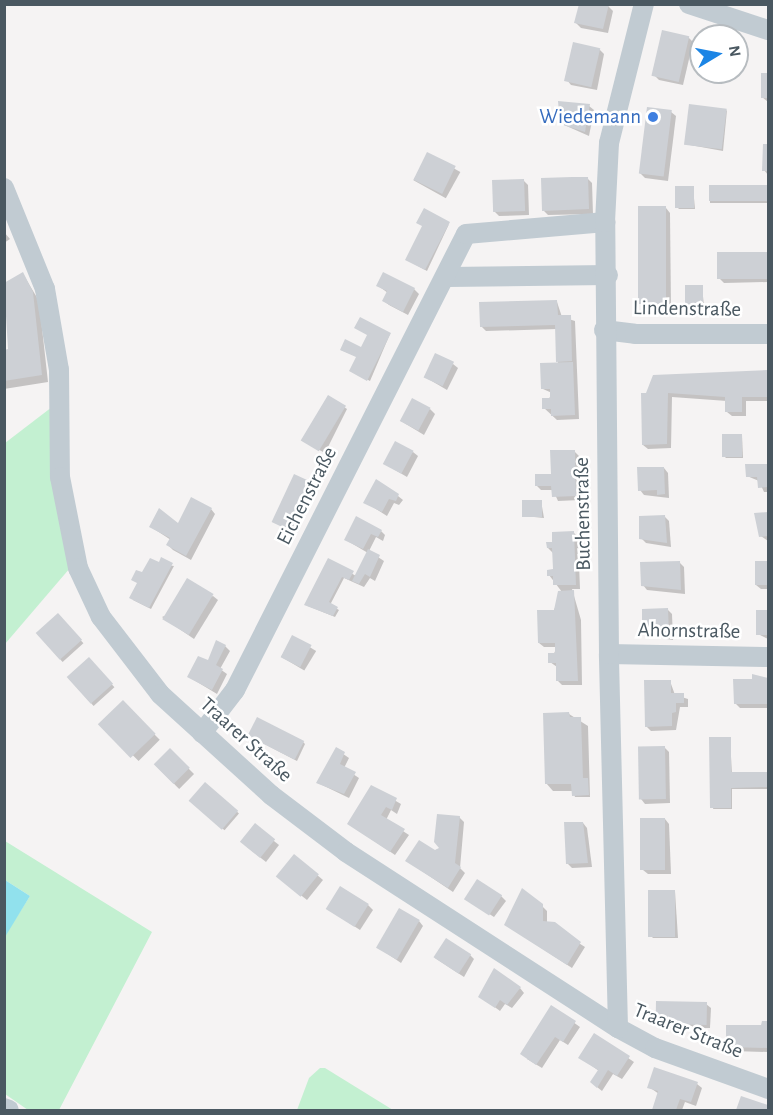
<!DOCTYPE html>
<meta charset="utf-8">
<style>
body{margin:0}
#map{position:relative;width:773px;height:1115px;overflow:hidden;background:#f5f3f3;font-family:"Alegreya Sans",sans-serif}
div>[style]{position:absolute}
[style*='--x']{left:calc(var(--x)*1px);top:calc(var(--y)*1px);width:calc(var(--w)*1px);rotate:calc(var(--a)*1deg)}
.green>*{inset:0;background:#c3f0d1}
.water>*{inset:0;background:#91e1ed}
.shadow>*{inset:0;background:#0003;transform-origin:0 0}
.building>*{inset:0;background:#cdd0d5;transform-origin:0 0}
.street>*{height:20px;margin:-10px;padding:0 10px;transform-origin:10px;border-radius:10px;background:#c1cbd2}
.dots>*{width:16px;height:16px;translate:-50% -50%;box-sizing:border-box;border:3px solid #fff;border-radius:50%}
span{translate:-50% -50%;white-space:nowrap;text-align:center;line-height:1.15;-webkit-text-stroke:5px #fff;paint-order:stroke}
.shop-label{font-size:21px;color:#366cbe}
.right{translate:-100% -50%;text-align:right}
.street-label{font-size:21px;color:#4a5861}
.frame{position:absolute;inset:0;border:6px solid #4a5861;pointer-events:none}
.north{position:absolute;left:689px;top:24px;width:60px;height:60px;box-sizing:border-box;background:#fff;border:2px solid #b7bcc0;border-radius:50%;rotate:80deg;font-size:16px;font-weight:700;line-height:24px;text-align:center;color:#4a5861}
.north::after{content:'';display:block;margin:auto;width:21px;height:27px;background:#1c85e5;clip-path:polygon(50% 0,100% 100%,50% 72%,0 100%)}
</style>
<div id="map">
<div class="green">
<i style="clip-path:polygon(52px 407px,70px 568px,5px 644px,5px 443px)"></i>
<i style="clip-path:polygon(5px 841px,152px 932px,59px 1110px,28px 1110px,5px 1094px,4px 937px,30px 896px,5px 880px)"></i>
<i style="clip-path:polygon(320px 1068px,325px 1068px,393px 1110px,297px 1110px,309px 1078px)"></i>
</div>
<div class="water">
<i style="clip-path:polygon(5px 880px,30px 896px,5px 937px)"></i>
</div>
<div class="shadow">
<i style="clip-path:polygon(608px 6px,613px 11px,608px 33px,581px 28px,576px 23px)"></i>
<i style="clip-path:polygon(688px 37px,693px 42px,683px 85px,659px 80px,654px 75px)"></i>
<i style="clip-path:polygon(599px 49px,604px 54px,597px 90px,571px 85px,567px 80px)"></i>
<i style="clip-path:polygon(762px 75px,768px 75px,768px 102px,762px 97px)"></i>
<i style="clip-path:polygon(559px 103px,589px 106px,594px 110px,589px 136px,562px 124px)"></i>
<i style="clip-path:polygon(727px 110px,723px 151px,690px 145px)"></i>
<i style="clip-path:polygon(671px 112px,676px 116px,668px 181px,645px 178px,640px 173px)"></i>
<i style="clip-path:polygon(763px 145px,768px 145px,768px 175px,764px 170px)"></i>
<i style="left:428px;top:154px;width:37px;height:30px;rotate:29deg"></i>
<i style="clip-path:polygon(587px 178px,592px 183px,593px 214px,548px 215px,543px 210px)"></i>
<i style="clip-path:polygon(523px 180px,528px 185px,529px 215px,499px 216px,494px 211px)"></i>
<i style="clip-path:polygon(693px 187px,695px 209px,679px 209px,677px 207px)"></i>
<i style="left:710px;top:187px;width:58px;height:16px"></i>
<i style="clip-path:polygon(639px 208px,666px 208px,670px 213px,671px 308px,648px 309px,643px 304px)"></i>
<i style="clip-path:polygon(449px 224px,427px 271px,409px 261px)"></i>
<i style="clip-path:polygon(4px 232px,10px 239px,4px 243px)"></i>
<i style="clip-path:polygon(768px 253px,768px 282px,724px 283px,719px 278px,719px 254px)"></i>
<i style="clip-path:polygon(23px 274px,39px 301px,48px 382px,4px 389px,4px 351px,10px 351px,4px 285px)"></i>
<i style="clip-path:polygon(377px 285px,414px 289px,419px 294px,408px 315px,389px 305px,384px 301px,388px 293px)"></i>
<i style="clip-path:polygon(702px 287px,704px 306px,688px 306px,686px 304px)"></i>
<i style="clip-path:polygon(557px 302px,562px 317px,575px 321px,579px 419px,557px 420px,544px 408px,552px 393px,543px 389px,558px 364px,557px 329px,486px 331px,481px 326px)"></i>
<i style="clip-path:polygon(390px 334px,370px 381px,353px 372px,358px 357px,341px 350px,362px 349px)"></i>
<i style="clip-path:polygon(453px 364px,458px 368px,447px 390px,425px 377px)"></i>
<i style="clip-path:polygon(768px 372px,768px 401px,746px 401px,746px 416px,732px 416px,727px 412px,727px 401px,672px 397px,671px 448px,648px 449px,643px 445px,647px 394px,654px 376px)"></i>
<i style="clip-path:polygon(329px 397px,347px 409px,325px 453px,308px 444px)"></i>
<i style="clip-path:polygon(430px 409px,435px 414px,424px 435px,401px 421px)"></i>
<i style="clip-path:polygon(742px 435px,743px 458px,726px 458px,724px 456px)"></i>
<i style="clip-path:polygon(574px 451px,579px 456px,580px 500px,558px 501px,553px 490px,541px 490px,537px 486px,553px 475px)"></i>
<i style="clip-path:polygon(413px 452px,418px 456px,407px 477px,385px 464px)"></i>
<i style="clip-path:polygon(768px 465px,768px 492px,764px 492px,759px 481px,747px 476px,747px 466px)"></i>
<i style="clip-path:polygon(664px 468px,668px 473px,669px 498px,644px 495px,640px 490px)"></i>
<i style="clip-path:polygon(312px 485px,291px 531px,274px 522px)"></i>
<i style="clip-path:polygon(398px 496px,403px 500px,399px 505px,394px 503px,387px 516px,365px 502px)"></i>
<i style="clip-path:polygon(541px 501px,544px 518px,524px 516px)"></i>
<i style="clip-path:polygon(211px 509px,215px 514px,191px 560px,173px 550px,168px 545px,171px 540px,151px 527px,178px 525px)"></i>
<i style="clip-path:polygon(756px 514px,768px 514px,768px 541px,761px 536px)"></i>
<i style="clip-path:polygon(664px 516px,669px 521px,671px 547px,646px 543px,641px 538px)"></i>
<i style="clip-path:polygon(381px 531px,385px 535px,383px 541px,376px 537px,369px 551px,384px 561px,375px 581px,370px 578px,364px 587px,344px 578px,330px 605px,339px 610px,335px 617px,308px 606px,329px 560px,356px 576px,368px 553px,346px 540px)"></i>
<i style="clip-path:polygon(574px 533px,578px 537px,580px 589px,572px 589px,581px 620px,582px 685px,562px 685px,558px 681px,557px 667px,550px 662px,557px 647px,544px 647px,539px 643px,562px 592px,549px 575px,554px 571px,553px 553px,548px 548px)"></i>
<i style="clip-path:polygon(768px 562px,768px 589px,761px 589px,756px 585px,756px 563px)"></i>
<i style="clip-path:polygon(680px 563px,684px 567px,685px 594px,647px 590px,643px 585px)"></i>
<i style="clip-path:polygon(160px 564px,174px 566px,151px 609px,133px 600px,143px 574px)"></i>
<i style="clip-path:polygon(213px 596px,218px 600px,194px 639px,162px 617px)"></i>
<i style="clip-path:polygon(668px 610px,672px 614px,673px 640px,648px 636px,644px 632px)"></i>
<i style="clip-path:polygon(757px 612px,768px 612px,768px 639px,758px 634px)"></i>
<i style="left:58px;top:615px;width:38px;height:28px;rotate:48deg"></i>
<i style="left:293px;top:637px;width:27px;height:23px;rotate:31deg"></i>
<i style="clip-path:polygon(225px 646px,230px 651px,220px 669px,227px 674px,217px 694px,189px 677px)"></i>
<i style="left:89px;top:659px;width:38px;height:28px;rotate:48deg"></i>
<i style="clip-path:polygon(768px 679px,768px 708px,740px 708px,735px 703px,762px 680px)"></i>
<i style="clip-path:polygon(670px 681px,675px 695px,688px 699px,688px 707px,680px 707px,676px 730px,651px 731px,646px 726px)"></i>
<i style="left:123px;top:703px;width:52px;height:30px;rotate:45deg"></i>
<i style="clip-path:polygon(569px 714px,588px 726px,590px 797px,575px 797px,573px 791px,553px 791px,546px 783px)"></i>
<i style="clip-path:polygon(251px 737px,303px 742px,305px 744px,297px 761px)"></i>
<i style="clip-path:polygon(730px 738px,732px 774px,768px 773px,768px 789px,732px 789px,732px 809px,713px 809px)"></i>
<i style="clip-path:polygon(664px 747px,669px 752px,670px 803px,645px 804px,641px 799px)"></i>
<i style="clip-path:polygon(336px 749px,349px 758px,344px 768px,359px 778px,349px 798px,318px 783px)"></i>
<i style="left:170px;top:750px;width:34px;height:21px;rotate:45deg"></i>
<i style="left:205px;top:784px;width:45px;height:22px;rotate:41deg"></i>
<i style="clip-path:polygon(372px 787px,401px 804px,397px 814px,391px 810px,386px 820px,409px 835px,395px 855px,349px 824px)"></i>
<i style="clip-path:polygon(459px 817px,464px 822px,460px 868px,465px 873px,453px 892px,407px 861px,441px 848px)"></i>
<i style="clip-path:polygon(665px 819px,669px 824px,671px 874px,648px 874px,643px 870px)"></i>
<i style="clip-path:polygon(583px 823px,587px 828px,592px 867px,572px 868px,567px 863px)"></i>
<i style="clip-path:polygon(255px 826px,279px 845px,266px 862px,247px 847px)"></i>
<i style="clip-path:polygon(295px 856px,323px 880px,307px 900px,283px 881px)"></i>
<i style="clip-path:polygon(675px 891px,678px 938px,653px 938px,651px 936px)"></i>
<i style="clip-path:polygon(501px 896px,506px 901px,494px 917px,466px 899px)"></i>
<i style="clip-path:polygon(368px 905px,373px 910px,360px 930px,328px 909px)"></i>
<i style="clip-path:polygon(542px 906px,547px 911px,547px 923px,585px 947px,572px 968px,506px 925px)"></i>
<i style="clip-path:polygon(419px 921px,423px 926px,401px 963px,379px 948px)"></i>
<i style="clip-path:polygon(470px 955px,474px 959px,464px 977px,435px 958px)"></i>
<i style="clip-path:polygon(520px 988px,524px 993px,512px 1008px,505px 1004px,500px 1011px,480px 996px)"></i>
<i style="clip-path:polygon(706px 1004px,711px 1008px,710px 1028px,662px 1028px,657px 1023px)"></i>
<i style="clip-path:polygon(552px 1007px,580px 1027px,568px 1045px,560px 1040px,542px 1068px,527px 1059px)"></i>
<i style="clip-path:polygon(763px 1022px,768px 1022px,768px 1052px,732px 1051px,728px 1047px,763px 1027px)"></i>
<i style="clip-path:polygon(594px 1035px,634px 1062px,622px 1079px,613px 1074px,602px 1091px,597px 1087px,599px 1071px,580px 1057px)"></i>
<i style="clip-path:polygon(697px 1084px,702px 1088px,696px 1106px,685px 1102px,682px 1110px,653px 1110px,659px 1094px,649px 1087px)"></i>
</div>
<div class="building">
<i style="clip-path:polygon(579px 4px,609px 4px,603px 29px,574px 23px)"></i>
<i style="left:662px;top:30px;width:28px;height:47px;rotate:13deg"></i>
<i style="left:573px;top:42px;width:28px;height:40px;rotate:13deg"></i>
<i style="left:761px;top:73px;width:7px;height:25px"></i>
<i style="clip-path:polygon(558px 101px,590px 104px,585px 132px,560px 124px)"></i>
<i style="left:689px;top:104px;width:38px;height:41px;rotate:7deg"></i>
<i style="left:647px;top:107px;width:25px;height:67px;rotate:7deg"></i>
<i style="clip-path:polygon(763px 144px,768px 144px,768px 171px,762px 171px)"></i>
<i style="left:427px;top:152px;width:32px;height:31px;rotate:26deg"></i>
<i style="clip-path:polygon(572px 177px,588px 177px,589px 209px,542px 211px,541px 178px)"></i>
<i style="left:524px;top:179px;width:32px;height:32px;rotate:88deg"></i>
<i style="left:768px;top:185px;width:16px;height:59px;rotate:90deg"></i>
<i style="left:675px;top:186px;width:19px;height:22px"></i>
<i style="left:638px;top:206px;width:28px;height:98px"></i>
<i style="clip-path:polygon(424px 208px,450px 222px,425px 270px,405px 260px,422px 226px,416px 223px)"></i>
<i style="left:717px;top:252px;width:51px;height:27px"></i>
<i style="clip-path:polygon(23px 272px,33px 292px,42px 375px,4px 381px,4px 350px,8px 349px,4px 283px)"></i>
<i style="clip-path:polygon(383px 272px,415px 288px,403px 312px,382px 301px,387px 291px,376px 286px)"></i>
<i style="left:685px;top:285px;width:18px;height:19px"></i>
<i style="clip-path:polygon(557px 300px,558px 315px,571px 315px,572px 361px,556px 362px,555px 325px,480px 327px,479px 302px)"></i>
<i style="clip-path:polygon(360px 317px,391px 333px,367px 381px,349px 371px,356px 357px,340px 350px,345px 339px,361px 347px,367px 335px,354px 328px)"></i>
<i style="left:435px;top:353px;width:21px;height:27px;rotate:25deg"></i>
<i style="clip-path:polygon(573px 362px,575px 415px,551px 416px,551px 409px,542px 409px,542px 398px,550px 398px,550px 389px,541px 389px,540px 363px)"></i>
<i style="clip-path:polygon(768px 370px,768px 397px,742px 397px,742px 412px,725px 412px,725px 397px,668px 393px,667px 444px,642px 445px,641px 393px,646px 393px,653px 375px)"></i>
<i style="left:328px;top:395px;width:21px;height:53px;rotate:31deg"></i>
<i style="left:412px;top:398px;width:21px;height:26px;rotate:28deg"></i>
<i style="left:722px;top:434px;width:20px;height:23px"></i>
<i style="left:395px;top:441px;width:21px;height:26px;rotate:28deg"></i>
<i style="clip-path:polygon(550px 450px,575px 450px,576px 496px,552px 497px,551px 486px,535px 486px,535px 474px,551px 474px)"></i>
<i style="clip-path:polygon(745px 464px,768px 464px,768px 487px,758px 488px,757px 477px,746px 477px)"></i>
<i style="clip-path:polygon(637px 467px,664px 467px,665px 494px,657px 495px,657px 490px,638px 491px)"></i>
<i style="left:294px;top:474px;width:21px;height:53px;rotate:25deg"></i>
<i style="clip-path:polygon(376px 479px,399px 494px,396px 501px,389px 499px,382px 512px,363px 503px)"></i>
<i style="clip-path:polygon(191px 497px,212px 508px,186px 556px,166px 545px,170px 538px,149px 527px,159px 508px,178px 523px)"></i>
<i style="left:522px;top:500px;width:20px;height:17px"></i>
<i style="clip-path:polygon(768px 512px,768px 536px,759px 537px,754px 513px)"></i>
<i style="clip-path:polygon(665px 515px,667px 543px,639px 539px,639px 516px)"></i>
<i style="clip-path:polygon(356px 516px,382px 530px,378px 537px,371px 534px,363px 549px,344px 540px)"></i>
<i style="clip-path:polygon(574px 531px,576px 585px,553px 585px,553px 576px,547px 576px,547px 570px,553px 569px,552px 548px,547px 548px,546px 542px,552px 542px,552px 532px)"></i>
<i style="clip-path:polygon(368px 549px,380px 555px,370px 577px,365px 574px,359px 584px,352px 581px)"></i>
<i style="clip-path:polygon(161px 557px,173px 563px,149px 608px,129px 598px,137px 583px,131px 580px,136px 570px,142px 572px,150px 558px,159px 562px)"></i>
<i style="clip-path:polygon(328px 558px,354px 571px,349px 580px,342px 577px,329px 602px,338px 607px,333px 616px,304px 605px)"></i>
<i style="clip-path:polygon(680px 561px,681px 590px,641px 586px,640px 562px)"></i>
<i style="left:768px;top:561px;width:24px;height:13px;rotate:90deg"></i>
<i style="left:187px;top:578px;width:31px;height:48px;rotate:31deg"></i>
<i style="clip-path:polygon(574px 590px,578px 681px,556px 681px,556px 663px,548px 663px,548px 653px,555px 653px,555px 643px,538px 643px,537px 610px,554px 610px,558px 591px)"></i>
<i style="clip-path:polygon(668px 608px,669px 636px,642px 632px,642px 609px)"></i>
<i style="left:756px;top:610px;width:12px;height:25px"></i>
<i style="left:58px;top:613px;width:36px;height:30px;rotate:48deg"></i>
<i style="left:292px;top:635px;width:22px;height:25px;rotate:27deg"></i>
<i style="clip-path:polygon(216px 640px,226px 645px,216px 665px,223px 669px,212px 690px,187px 677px,198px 656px,208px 660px)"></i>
<i style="left:89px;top:657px;width:36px;height:30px;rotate:48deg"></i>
<i style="clip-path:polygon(752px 674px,768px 678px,768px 704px,734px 704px,733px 679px,752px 679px)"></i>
<i style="clip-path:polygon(644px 680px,671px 680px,671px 693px,684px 693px,684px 703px,676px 703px,676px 712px,672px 713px,672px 726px,645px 727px)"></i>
<i style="left:123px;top:700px;width:47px;height:35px;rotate:46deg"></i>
<i style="clip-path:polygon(569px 712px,570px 717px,581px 717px,583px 778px,588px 778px,589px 795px,572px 796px,571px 784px,545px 784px,543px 713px)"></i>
<i style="left:257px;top:717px;width:53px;height:21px;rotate:27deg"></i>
<i style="clip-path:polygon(709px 737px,731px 737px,731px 772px,768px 772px,768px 787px,731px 788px,731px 808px,710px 808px)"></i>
<i style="left:665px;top:746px;width:53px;height:27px;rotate:89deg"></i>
<i style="clip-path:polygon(336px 747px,345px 752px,340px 764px,356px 772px,344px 794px,316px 783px)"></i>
<i style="left:170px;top:748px;width:28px;height:23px;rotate:45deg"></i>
<i style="left:205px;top:782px;width:44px;height:25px;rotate:41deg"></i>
<i style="clip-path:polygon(371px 785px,397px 798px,392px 810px,386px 807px,381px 815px,405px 829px,390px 852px,347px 824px)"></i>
<i style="clip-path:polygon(437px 814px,460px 816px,455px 863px,461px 867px,448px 888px,405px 861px,419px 840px,435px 850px,439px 848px,434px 842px)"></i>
<i style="left:640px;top:818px;width:25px;height:52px"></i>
<i style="clip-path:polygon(564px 822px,583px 822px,588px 863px,566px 864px)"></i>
<i style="left:255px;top:823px;width:26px;height:24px;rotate:39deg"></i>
<i style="left:294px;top:854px;width:32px;height:29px;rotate:39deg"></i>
<i style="left:477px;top:879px;width:30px;height:24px;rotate:33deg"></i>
<i style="left:340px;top:886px;width:34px;height:27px;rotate:32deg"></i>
<i style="clip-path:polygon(522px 888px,543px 904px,543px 921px,555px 922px,581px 942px,567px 965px,504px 925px)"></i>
<i style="left:648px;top:890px;width:27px;height:47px"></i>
<i style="left:399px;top:908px;width:24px;height:46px;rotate:30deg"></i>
<i style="left:446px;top:938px;width:30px;height:23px;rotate:33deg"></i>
<i style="clip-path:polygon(494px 968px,521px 987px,507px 1005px,500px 1000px,495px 1008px,478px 997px)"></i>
<i style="left:656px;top:1001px;width:51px;height:23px;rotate:1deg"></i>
<i style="clip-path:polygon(551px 1005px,576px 1021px,563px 1042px,555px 1037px,536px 1065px,520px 1054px)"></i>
<i style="clip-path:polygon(762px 1021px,768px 1021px,768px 1048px,726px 1047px,726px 1025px,761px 1025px)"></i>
<i style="clip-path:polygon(594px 1033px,630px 1056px,617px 1076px,608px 1070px,597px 1088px,590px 1082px,598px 1070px,578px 1058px)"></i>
<i style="clip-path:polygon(654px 1067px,698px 1082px,691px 1102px,680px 1099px,676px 1110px,652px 1110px,658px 1091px,647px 1088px)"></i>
<i style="clip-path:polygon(741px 1096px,768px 1105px,768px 1110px,736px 1110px)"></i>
</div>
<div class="street">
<i style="--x:689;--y:4;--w:83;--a:18.2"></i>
<i style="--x:4;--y:188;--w:109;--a:67.9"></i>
<i style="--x:45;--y:289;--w:82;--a:80.2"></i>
<i style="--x:59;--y:370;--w:107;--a:89.5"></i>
<i style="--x:60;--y:477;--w:93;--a:78.8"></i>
<i style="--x:78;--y:568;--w:54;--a:64.9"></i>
<i style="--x:101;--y:617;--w:97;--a:52.5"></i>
<i style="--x:160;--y:694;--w:150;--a:42.3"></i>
<i style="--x:271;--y:795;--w:94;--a:37.2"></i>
<i style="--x:346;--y:852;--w:324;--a:32.9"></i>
<i style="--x:618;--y:1028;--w:42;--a:28.4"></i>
<i style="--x:655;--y:1048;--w:120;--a:19.9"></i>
<i style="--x:448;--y:277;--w:160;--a:-0.7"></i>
<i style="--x:604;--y:330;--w:31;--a:7"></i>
<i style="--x:635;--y:334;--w:133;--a:0"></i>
<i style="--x:609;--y:654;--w:159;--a:1.1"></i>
<i style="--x:202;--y:733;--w:54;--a:-52.5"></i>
<i style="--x:235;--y:690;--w:511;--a:-63.13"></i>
<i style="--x:466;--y:234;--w:140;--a:-4.9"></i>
<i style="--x:618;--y:1028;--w:374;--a:-91.4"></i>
<i style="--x:609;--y:654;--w:432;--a:-90.5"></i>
<i style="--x:605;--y:222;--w:79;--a:-87.1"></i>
<i style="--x:609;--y:143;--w:143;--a:-75.9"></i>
<i style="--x:4;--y:1108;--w:5;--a:22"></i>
</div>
<div class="dots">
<i style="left:653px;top:117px;background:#3f7fe0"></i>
</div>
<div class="shop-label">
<span class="right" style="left:641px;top:117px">Wiedemann</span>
</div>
<div class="street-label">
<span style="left:687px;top:309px;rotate:1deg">Lindenstraße</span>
<span style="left:307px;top:496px;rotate:-63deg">Eichenstraße</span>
<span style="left:583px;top:514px;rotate:-91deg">Buchenstraße</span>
<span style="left:689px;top:631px;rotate:1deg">Ahornstraße</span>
<span style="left:246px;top:740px;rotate:42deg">Traarer Straße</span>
<span style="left:688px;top:1031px;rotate:22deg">Traarer Straße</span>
</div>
<div class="frame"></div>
<div class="north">N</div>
</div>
